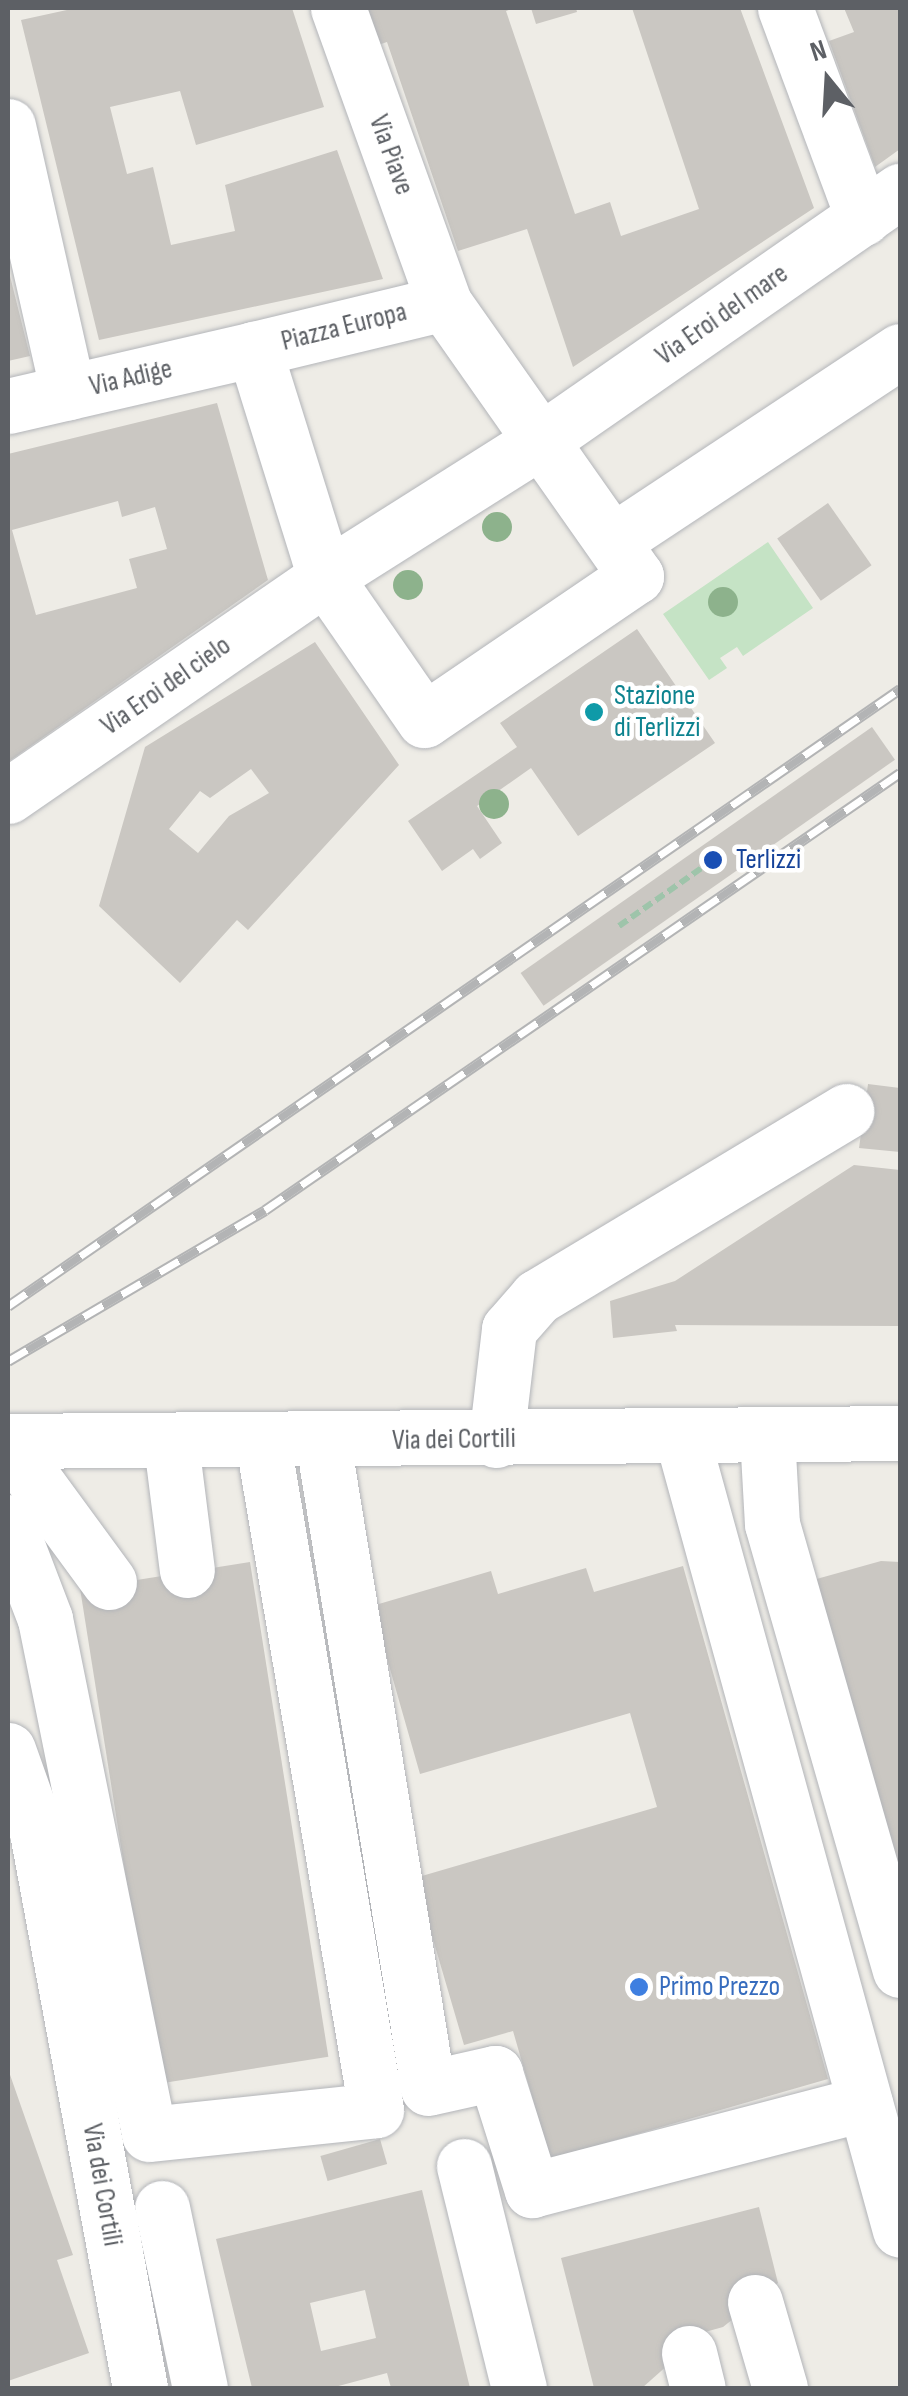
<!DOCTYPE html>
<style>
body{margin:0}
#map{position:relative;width:908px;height:2396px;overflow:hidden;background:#eeece6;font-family:"Sofia Sans Condensed",sans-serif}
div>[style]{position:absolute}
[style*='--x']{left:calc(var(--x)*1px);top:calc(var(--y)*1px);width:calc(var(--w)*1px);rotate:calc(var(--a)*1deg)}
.green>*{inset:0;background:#c5e3c5}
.building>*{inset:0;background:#cac7c2;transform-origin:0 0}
.path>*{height:6px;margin-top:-3px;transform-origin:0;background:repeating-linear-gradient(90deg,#9ec4aa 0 10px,transparent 0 15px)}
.roads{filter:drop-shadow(0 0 2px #b3b5b9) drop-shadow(0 0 2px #b3b5b9)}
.minor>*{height:55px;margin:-27.5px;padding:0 27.5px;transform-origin:27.5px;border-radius:27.5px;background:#fff}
.rail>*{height:11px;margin-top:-5.5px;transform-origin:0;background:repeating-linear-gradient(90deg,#fff 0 22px,#b3b4b5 0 44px);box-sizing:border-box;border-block:2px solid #b3b4b5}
.trees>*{width:30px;height:30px;margin:-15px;border-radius:50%;background:#8db28c}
.dots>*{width:28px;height:28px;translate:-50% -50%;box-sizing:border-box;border:5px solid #fff;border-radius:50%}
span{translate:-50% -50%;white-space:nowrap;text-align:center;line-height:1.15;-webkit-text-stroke:9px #fff;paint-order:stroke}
.street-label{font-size:28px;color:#5d6065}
.culture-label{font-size:28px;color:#0d838f}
.left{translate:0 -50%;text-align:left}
.transit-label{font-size:28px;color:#164399}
.shop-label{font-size:28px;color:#366cbe}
.frame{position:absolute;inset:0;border:10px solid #5d6065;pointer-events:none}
.north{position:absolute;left:778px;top:30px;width:100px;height:100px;-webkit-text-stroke:8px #fff;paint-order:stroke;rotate:342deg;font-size:28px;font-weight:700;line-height:40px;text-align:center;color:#5d6065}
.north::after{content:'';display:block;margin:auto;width:35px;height:45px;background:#5d6065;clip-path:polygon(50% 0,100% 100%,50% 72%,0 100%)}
</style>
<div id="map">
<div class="green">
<i style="clip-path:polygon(768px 542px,813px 608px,743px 656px,737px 647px,720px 658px,727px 668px,709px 680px,663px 614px)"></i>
</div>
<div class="building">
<i style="clip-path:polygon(76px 8px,292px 8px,324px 107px,196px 145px,180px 91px,110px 107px,127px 174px,153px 167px,171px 245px,235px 231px,225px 185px,337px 150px,383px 279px,99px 340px,21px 20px)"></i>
<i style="clip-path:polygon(355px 8px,514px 8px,506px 11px,575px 214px,610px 202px,621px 236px,699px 209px,632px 8px,740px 8px,814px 208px,573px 367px,527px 229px,458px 251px,387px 42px,369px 48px)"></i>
<i style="clip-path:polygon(531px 8px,576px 8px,577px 12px,536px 24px)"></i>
<i style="clip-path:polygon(844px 8px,900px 8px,900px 149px,875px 167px,829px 41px,854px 32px)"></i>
<i style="clip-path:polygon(8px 268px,30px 356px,8px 361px)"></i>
<i style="clip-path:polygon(evenodd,217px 403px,268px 580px,8px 762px,8px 454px,217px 403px,118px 501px,122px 517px,155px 507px,167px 549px,129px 559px,137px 588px,36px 615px,12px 530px,118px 501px)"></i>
<i style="left:828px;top:503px;width:76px;height:62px;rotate:55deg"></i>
<i style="clip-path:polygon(637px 629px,715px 743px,578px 836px,531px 768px,477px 806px,502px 843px,480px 859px,473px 849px,442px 871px,408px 821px,517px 747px,500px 723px)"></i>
<i style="clip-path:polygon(evenodd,315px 642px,399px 765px,248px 930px,237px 920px,180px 983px,99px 906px,145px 747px,315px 642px,251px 769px,269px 793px,229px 816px,198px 853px,169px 829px,200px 791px,210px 798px,251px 769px)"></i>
<i style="left:872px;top:727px;width:40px;height:429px;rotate:55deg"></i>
<i style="clip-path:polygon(868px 1084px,900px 1088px,900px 1152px,859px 1148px)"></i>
<i style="clip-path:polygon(854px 1165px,900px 1170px,900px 1326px,675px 1325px,677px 1331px,613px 1338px,610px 1301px,675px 1281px)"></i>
<i style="clip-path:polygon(881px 1561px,900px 1562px,900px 1888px,813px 1580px)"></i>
<i style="left:250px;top:1562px;width:501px;height:172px;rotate:81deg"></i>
<i style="clip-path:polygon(683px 1566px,828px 2079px,550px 2159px,513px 2031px,464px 2045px,415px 1878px,657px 1807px,630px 1713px,420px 1774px,372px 1606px,491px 1571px,498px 1594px,586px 1568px,594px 1592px)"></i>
<i style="clip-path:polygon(8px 2069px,73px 2255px,57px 2260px,89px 2353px,8px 2381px)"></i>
<i style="left:380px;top:2139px;width:26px;height:62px;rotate:74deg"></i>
<i style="clip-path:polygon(evenodd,422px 2190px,470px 2388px,391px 2388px,387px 2373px,331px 2388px,252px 2388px,216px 2239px,422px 2190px,365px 2290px,376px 2338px,321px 2351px,310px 2303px,365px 2290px)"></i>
<i style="clip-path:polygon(759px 2207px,778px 2283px,723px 2327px,705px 2332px,642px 2388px,594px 2388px,561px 2258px)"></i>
</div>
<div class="path">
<i style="--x:619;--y:926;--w:115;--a:-35.1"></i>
</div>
<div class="roads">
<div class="minor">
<i style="--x:338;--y:8;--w:313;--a:70.2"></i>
<i style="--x:785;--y:8;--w:224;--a:69.6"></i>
<i style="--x:8;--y:126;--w:273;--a:77.3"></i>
<i style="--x:444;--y:303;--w:334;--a:54.9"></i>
<i style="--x:636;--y:576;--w:256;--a:145.8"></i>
<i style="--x:424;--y:720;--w:174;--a:-124.7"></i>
<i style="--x:325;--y:577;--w:239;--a:-107.3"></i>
<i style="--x:254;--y:349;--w:195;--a:-13.6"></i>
<i style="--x:8;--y:406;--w:253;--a:-13"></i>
<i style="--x:613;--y:541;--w:344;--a:-33.5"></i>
<i style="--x:8;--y:796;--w:385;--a:-34.6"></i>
<i style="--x:325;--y:577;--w:258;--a:-32.3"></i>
<i style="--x:543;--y:439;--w:435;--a:-34.8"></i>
<i style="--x:767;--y:1435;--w:89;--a:86.8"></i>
<i style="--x:772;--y:1524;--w:464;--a:74"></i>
<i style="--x:682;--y:1437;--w:822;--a:74.63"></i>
<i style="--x:496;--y:1440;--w:112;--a:-83.3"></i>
<i style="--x:509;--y:1329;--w:43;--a:-48.8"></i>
<i style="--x:537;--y:1297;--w:361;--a:-31"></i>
<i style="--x:8;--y:1441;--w:892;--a:-0.51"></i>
<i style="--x:323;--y:1442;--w:654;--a:80.77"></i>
<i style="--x:428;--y:2088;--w:69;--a:-12.6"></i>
<i style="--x:495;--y:2073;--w:123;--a:72.5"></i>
<i style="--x:532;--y:2190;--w:344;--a:-14.6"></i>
<i style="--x:8;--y:1444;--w:171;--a:53.8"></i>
<i style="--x:171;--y:1444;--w:127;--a:82.8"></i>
<i style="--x:8;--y:1522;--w:104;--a:69.1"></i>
<i style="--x:45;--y:1619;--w:525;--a:78.58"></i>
<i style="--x:149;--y:2134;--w:228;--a:-6"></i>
<i style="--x:376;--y:2110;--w:677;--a:-99.62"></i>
<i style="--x:8;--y:1750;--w:87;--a:70.5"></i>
<i style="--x:37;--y:1832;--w:565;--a:79.5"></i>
<i style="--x:464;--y:2166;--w:229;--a:76.1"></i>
<i style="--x:162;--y:2208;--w:184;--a:78.1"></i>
<i style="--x:755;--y:2302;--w:90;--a:73.8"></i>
<i style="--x:689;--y:2353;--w:36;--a:76"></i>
</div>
</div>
<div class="rail">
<i style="--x:8;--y:1306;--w:1085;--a:-34.67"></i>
<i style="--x:8;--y:1361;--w:298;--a:-30.4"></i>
<i style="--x:265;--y:1210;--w:771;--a:-34.54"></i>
</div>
<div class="trees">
<i style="left:497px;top:527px"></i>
<i style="left:408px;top:585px"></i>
<i style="left:723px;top:602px"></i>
<i style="left:494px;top:804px"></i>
</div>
<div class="dots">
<i style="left:594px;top:712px;background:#0f9aa8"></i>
<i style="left:713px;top:860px;background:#1a4fb4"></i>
<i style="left:639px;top:1987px;background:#3f7fe0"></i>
</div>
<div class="street-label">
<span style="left:391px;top:155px;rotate:70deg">Via Piave</span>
<span style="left:722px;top:315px;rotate:-35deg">Via Eroi del mare</span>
<span style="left:344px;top:327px;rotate:-14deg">Piazza Europa</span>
<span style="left:131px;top:378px;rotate:-13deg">Via Adige</span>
<span style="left:166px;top:686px;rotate:-35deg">Via Eroi del cielo</span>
<span style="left:454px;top:1440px;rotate:-1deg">Via dei Cortili</span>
<span style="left:102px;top:2185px;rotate:80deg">Via dei Cortili</span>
</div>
<div class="culture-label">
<span class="left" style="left:614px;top:712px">Stazione<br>di Terlizzi</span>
</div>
<div class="transit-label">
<span class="left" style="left:736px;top:860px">Terlizzi</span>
</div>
<div class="shop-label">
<span class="left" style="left:659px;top:1987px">Primo Prezzo</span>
</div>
<div class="frame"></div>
<div class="north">N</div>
</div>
